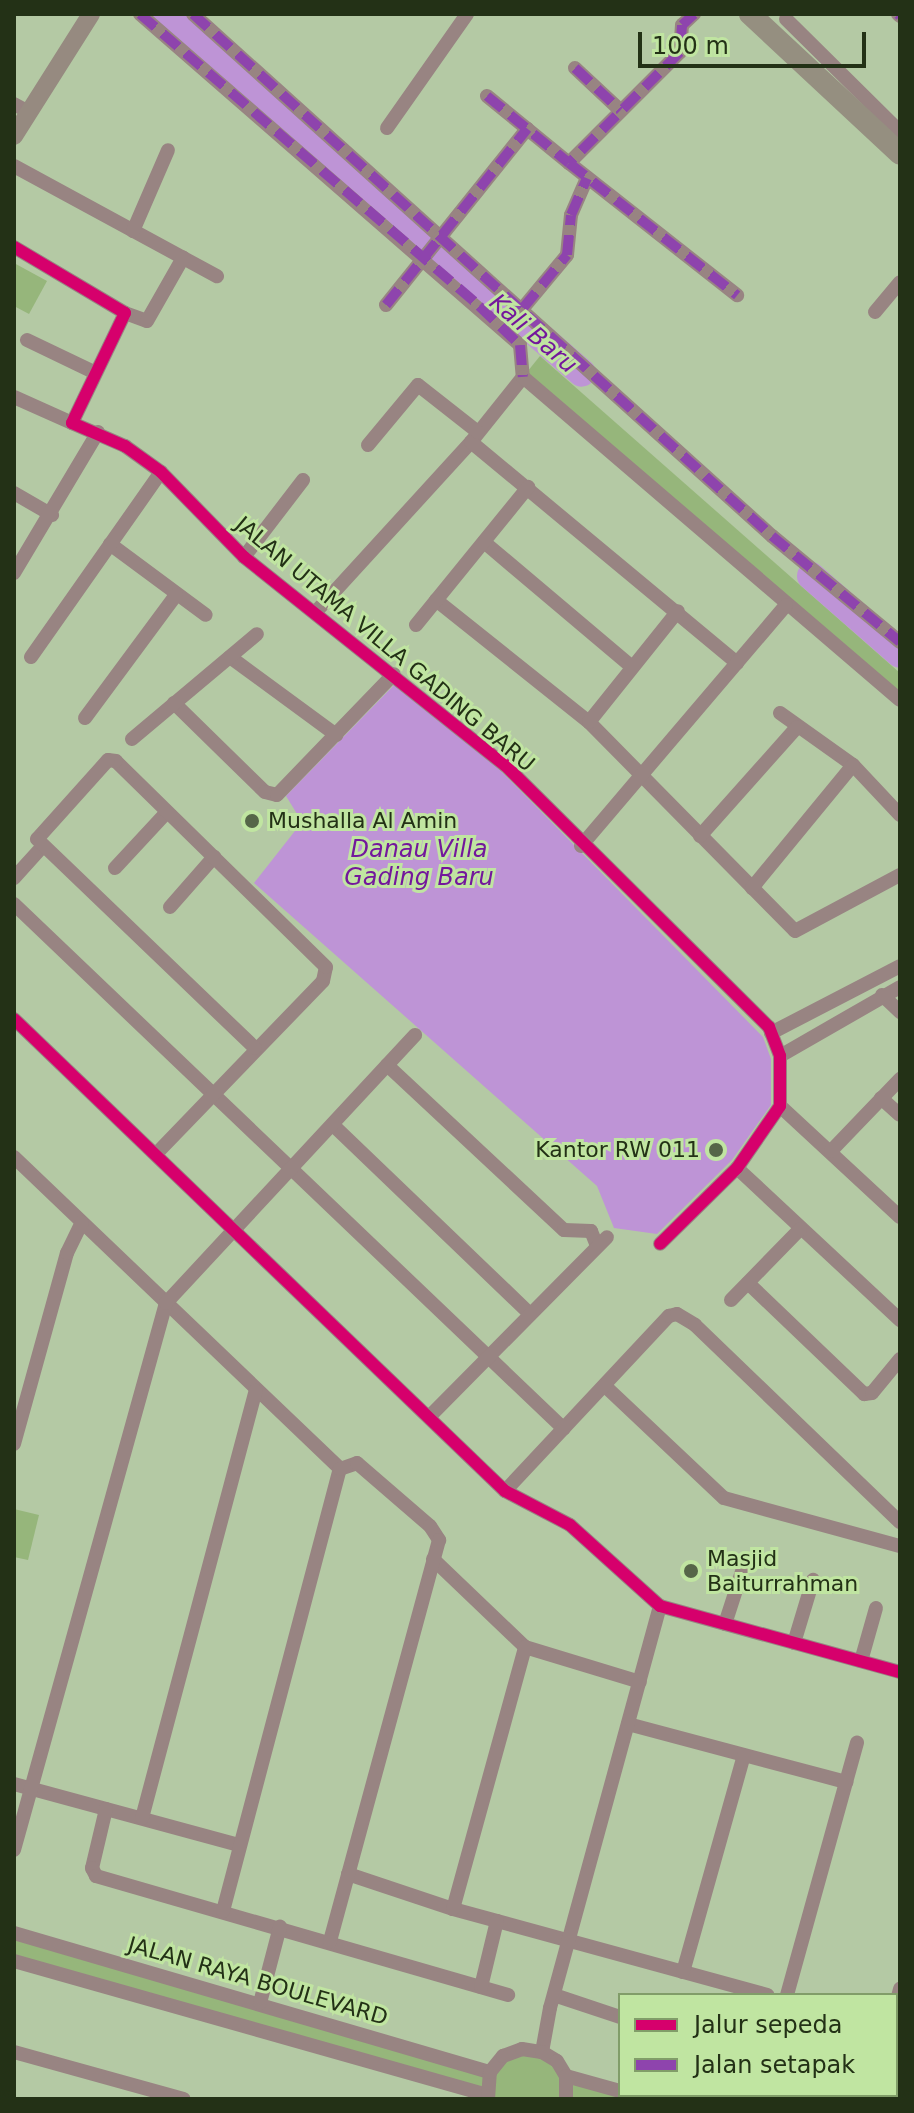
<!DOCTYPE html>
<style>
body{margin:0}
#map{position:relative;width:914px;height:2113px;overflow:hidden;background:#b4c9a4;font-family:"DejaVu Sans",sans-serif}
div>[style]{position:absolute}
[style*='--x']{left:calc(var(--x)*1px);top:calc(var(--y)*1px);width:calc(var(--w)*1px);rotate:calc(var(--a)*1deg)}
.green>*{inset:0;background:#96b67b}
.water>*{inset:0;background:#be94d6}
.river>*{height:28px;margin:-14px;padding:0 14px;transform-origin:14px;border-radius:14px;background:#be94d6}
.street>*{height:14px;margin:-7px;padding:0 7px;transform-origin:7px;border-radius:7px;background:#988482}
.secondary>*{height:18px;margin:-9px;padding:0 9px;transform-origin:9px;border-radius:9px;background:#968a80}
.primary>*{height:22px;margin:-11px;padding:0 11px;transform-origin:11px;border-radius:11px;background:#958f80}
.quiet>*{height:10px;margin-top:-5px;transform-origin:0;background:repeating-linear-gradient(90deg,#8e44ad 0 20px,transparent 0 30px)}
.cycleway>*{height:12px;margin:-6px;padding:0 6px;transform-origin:6px;border-radius:6px;background:#d6006c}
.dots>*{width:22px;height:22px;translate:-50% -50%;box-sizing:border-box;border:4px solid #c0e5a1;border-radius:50%}
span{translate:-50% -50%;white-space:nowrap;text-align:center;line-height:1.15;-webkit-text-stroke:6px #c0e5a1;paint-order:stroke}
.street-label{font-size:22px;color:#233116}
.poi-label{font-size:22px;color:#233116}
.left{translate:0 -50%;text-align:left}
.right{translate:-100% -50%;text-align:right}
.water-label{font-size:24px;color:#73179c;font-style:italic}
.frame{position:absolute;inset:0;border:16px solid #233116;pointer-events:none}
.legend{position:absolute;left:618px;top:1993px;width:280px;height:104px;box-sizing:border-box;background:#c0e5a1;border:2px solid #819d69;margin:0;padding:10px 14px;list-style:none;font-size:24px;color:#233116}
.legend li{display:flex;align-items:center;gap:16px;height:40px}
.legend b{width:40px;border:2px solid #819d69}
.scale{position:absolute;left:638px;top:32px;width:228px;height:36px;box-sizing:border-box;border:4px solid #233116;border-top:0;padding-left:10px;font-size:24px;line-height:28px;white-space:nowrap;color:#233116;-webkit-text-stroke:6px #c0e5a1;paint-order:stroke}
</style>
<div id="map">
<div class="green">
<i style="clip-path:polygon(14px 263px,47px 281px,29px 314px,14px 306px)"></i>
<i style="clip-path:polygon(540px 356px,900px 673px,900px 702px,523px 377px)"></i>
<i style="clip-path:polygon(14px 1509px,39px 1515px,28px 1560px,14px 1557px)"></i>
<i style="clip-path:polygon(14px 1933px,490px 2072px,503px 2056px,542px 2052px,566px 2076px,647px 2099px,488px 2099px,14px 1961px)"></i>
</div>
<div class="water">
<i style="clip-path:polygon(395px 684px,500px 770px,763px 1037px,771px 1059px,771px 1105px,732px 1160px,657px 1234px,614px 1228px,597px 1186px,254px 883px,302px 822px,286px 796px)"></i>
</div>
<div class="river">
<i style="--x:166;--y:14;--w:549;--a:40.79"></i>
<i style="--x:811;--y:576;--w:118;--a:41.2"></i>
</div>
<div class="street">
<i style="--x:140;--y:14;--w:504;--a:41.06"></i>
<i style="--x:520;--y:345;--w:32;--a:85"></i>
<i style="--x:523;--y:377;--w:83;--a:128.7"></i>
<i style="--x:471;--y:442;--w:230;--a:132.4"></i>
<i style="--x:193;--y:14;--w:780;--a:42.04"></i>
<i style="--x:772;--y:536;--w:166;--a:39.6"></i>
<i style="--x:694;--y:14;--w:16;--a:137"></i>
<i style="--x:682;--y:25;--w:27;--a:94"></i>
<i style="--x:680;--y:52;--w:157;--a:135"></i>
<i style="--x:569;--y:163;--w:214;--a:38.2"></i>
<i style="--x:898;--y:14;--w:3;--a:45"></i>
<i style="--x:786;--y:19;--w:161;--a:44.7"></i>
<i style="--x:575;--y:68;--w:62;--a:43"></i>
<i style="--x:487;--y:96;--w:106;--a:39.3"></i>
<i style="--x:14;--y:104;--w:18;--a:29"></i>
<i style="--x:387;--y:128;--w:139;--a:-54.9"></i>
<i style="--x:14;--y:166;--w:231;--a:28.5"></i>
<i style="--x:133;--y:231;--w:88;--a:-66.6"></i>
<i style="--x:14;--y:247;--w:129;--a:30.7"></i>
<i style="--x:125;--y:313;--w:122;--a:115.7"></i>
<i style="--x:72;--y:423;--w:58;--a:23.5"></i>
<i style="--x:125;--y:446;--w:44;--a:35.8"></i>
<i style="--x:161;--y:472;--w:119;--a:45.7"></i>
<i style="--x:244;--y:557;--w:334;--a:38.6"></i>
<i style="--x:505;--y:765;--w:372;--a:44.8"></i>
<i style="--x:769;--y:1027;--w:31;--a:69"></i>
<i style="--x:780;--y:1056;--w:50;--a:90"></i>
<i style="--x:780;--y:1106;--w:75;--a:124.7"></i>
<i style="--x:737;--y:1168;--w:108;--a:135.4"></i>
<i style="--x:386;--y:305;--w:226;--a:-51.3"></i>
<i style="--x:523;--y:308;--w:69;--a:-50.3"></i>
<i style="--x:567;--y:255;--w:40;--a:-84.3"></i>
<i style="--x:571;--y:215;--w:40;--a:-66.6"></i>
<i style="--x:875;--y:312;--w:39;--a:-50"></i>
<i style="--x:125;--y:313;--w:23;--a:20"></i>
<i style="--x:147;--y:321;--w:73;--a:-60.3"></i>
<i style="--x:27;--y:340;--w:76;--a:25.6"></i>
<i style="--x:523;--y:377;--w:496;--a:40.6"></i>
<i style="--x:14;--y:397;--w:64;--a:24.1"></i>
<i style="--x:471;--y:442;--w:346;--a:39.7"></i>
<i style="--x:368;--y:445;--w:78;--a:-50.2"></i>
<i style="--x:418;--y:385;--w:76;--a:38.1"></i>
<i style="--x:14;--y:493;--w:44;--a:30.1"></i>
<i style="--x:484;--y:542;--w:194;--a:40.2"></i>
<i style="--x:110;--y:544;--w:119;--a:36.5"></i>
<i style="--x:244;--y:557;--w:97;--a:-52.5"></i>
<i style="--x:14;--y:573;--w:164;--a:-59.2"></i>
<i style="--x:436;--y:600;--w:196;--a:38.6"></i>
<i style="--x:589;--y:722;--w:293;--a:45.4"></i>
<i style="--x:795;--y:931;--w:119;--a:-28.1"></i>
<i style="--x:416;--y:625;--w:178;--a:-50.9"></i>
<i style="--x:31;--y:657;--w:226;--a:-54.9"></i>
<i style="--x:230;--y:657;--w:132;--a:36.3"></i>
<i style="--x:174;--y:703;--w:127;--a:44.4"></i>
<i style="--x:265;--y:792;--w:12;--a:14"></i>
<i style="--x:277;--y:795;--w:168;--a:-46"></i>
<i style="--x:780;--y:713;--w:90;--a:35.5"></i>
<i style="--x:853;--y:765;--w:69;--a:46.8"></i>
<i style="--x:85;--y:718;--w:153;--a:-53.5"></i>
<i style="--x:589;--y:722;--w:142;--a:-51.3"></i>
<i style="--x:132;--y:739;--w:163;--a:-40"></i>
<i style="--x:700;--y:836;--w:146;--a:-48.3"></i>
<i style="--x:581;--y:846;--w:316;--a:-49.6"></i>
<i style="--x:115;--y:868;--w:76;--a:-47.1"></i>
<i style="--x:14;--y:878;--w:42;--a:-47.9"></i>
<i style="--x:752;--y:888;--w:159;--a:-50.6"></i>
<i style="--x:14;--y:904;--w:760;--a:43.67"></i>
<i style="--x:170;--y:907;--w:67;--a:-48.7"></i>
<i style="--x:882;--y:995;--w:25;--a:43"></i>
<i style="--x:14;--y:1019;--w:681;--a:43.87"></i>
<i style="--x:505;--y:1491;--w:73;--a:27.6"></i>
<i style="--x:570;--y:1525;--w:121;--a:42"></i>
<i style="--x:660;--y:1606;--w:249;--a:15.4"></i>
<i style="--x:771;--y:1033;--w:145;--a:-27.4"></i>
<i style="--x:780;--y:1056;--w:138;--a:-29.9"></i>
<i style="--x:387;--y:1065;--w:242;--a:43"></i>
<i style="--x:564;--y:1230;--w:27;--a:2"></i>
<i style="--x:591;--y:1231;--w:16;--a:68"></i>
<i style="--x:881;--y:1098;--w:25;--a:42"></i>
<i style="--x:780;--y:1106;--w:163;--a:42.8"></i>
<i style="--x:333;--y:1125;--w:273;--a:43.8"></i>
<i style="--x:831;--y:1151;--w:100;--a:-46.2"></i>
<i style="--x:156;--y:1154;--w:240;--a:-46"></i>
<i style="--x:323;--y:981;--w:14;--a:-78"></i>
<i style="--x:326;--y:967;--w:294;--a:-135.6"></i>
<i style="--x:116;--y:761;--w:8;--a:-173"></i>
<i style="--x:108;--y:760;--w:106;--a:131.9"></i>
<i style="--x:37;--y:839;--w:302;--a:43.8"></i>
<i style="--x:14;--y:1157;--w:451;--a:43.7"></i>
<i style="--x:737;--y:1168;--w:223;--a:43"></i>
<i style="--x:748;--y:1283;--w:161;--a:43.7"></i>
<i style="--x:864;--y:1394;--w:8;--a:-7"></i>
<i style="--x:872;--y:1393;--w:44;--a:-50.5"></i>
<i style="--x:731;--y:1300;--w:99;--a:-45.8"></i>
<i style="--x:605;--y:1386;--w:163;--a:43.3"></i>
<i style="--x:724;--y:1498;--w:182;--a:15.3"></i>
<i style="--x:431;--y:1415;--w:250;--a:-45.3"></i>
<i style="--x:14;--y:1444;--w:198;--a:-74.5"></i>
<i style="--x:67;--y:1253;--w:34;--a:-64"></i>
<i style="--x:505;--y:1491;--w:240;--a:-46.9"></i>
<i style="--x:669;--y:1316;--w:8;--a:-14"></i>
<i style="--x:677;--y:1314;--w:21;--a:31"></i>
<i style="--x:695;--y:1325;--w:284;--a:43.9"></i>
<i style="--x:433;--y:1559;--w:127;--a:43.7"></i>
<i style="--x:525;--y:1647;--w:120;--a:16.9"></i>
<i style="--x:725;--y:1624;--w:68;--a:-72.1"></i>
<i style="--x:794;--y:1643;--w:66;--a:-73.2"></i>
<i style="--x:861;--y:1661;--w:55;--a:-74.2"></i>
<i style="--x:628;--y:1724;--w:226;--a:14.9"></i>
<i style="--x:14;--y:1784;--w:232;--a:15.2"></i>
<i style="--x:106;--y:1809;--w:61;--a:103.3"></i>
<i style="--x:92;--y:1868;--w:9;--a:63"></i>
<i style="--x:96;--y:1876;--w:429;--a:16.1"></i>
<i style="--x:142;--y:1818;--w:442;--a:-75.1"></i>
<i style="--x:14;--y:1850;--w:568;--a:-74.47"></i>
<i style="--x:166;--y:1303;--w:366;--a:-47.1"></i>
<i style="--x:348;--y:1874;--w:111;--a:18.4"></i>
<i style="--x:453;--y:1909;--w:326;--a:15.3"></i>
<i style="--x:453;--y:1909;--w:272;--a:-74.6"></i>
<i style="--x:223;--y:1911;--w:457;--a:-75.2"></i>
<i style="--x:340;--y:1469;--w:18;--a:-19"></i>
<i style="--x:357;--y:1463;--w:96;--a:40.8"></i>
<i style="--x:430;--y:1526;--w:17;--a:57"></i>
<i style="--x:439;--y:1540;--w:416;--a:105.2"></i>
<i style="--x:14;--y:1933;--w:496;--a:16.3"></i>
<i style="--x:14;--y:1961;--w:491;--a:15.8"></i>
<i style="--x:683;--y:1972;--w:225;--a:-74.3"></i>
<i style="--x:481;--y:1987;--w:68;--a:-76.4"></i>
<i style="--x:554;--y:1995;--w:70;--a:18.4"></i>
<i style="--x:787;--y:1995;--w:262;--a:-74.5"></i>
<i style="--x:260;--y:2003;--w:79;--a:-75.3"></i>
<i style="--x:896;--y:2004;--w:16;--a:-75"></i>
<i style="--x:896;--y:2037;--w:4;--a:14"></i>
<i style="--x:14;--y:2052;--w:176;--a:15.5"></i>
<i style="--x:542;--y:2052;--w:45;--a:-79.7"></i>
<i style="--x:550;--y:2008;--w:417;--a:-74.7"></i>
<i style="--x:566;--y:2076;--w:56;--a:15.5"></i>
<i style="--x:633;--y:2095;--w:15;--a:16"></i>
<i style="--x:896;--y:2095;--w:4;--a:14"></i>
<i style="--x:827;--y:2096;--w:1;--a:-90"></i>
<i style="--x:488;--y:2099;--w:27;--a:-86"></i>
<i style="--x:490;--y:2072;--w:21;--a:-51"></i>
<i style="--x:503;--y:2056;--w:20;--a:-20"></i>
<i style="--x:522;--y:2049;--w:20;--a:9"></i>
<i style="--x:542;--y:2052;--w:17;--a:31"></i>
<i style="--x:557;--y:2061;--w:17;--a:59"></i>
<i style="--x:566;--y:2076;--w:23;--a:90"></i>
</div>
<div class="secondary">
<i style="--x:14;--y:136;--w:144;--a:-57.7"></i>
</div>
<div class="primary">
<i style="--x:750;--y:14;--w:205;--a:43"></i>
</div>
<div class="quiet">
<i style="--x:140;--y:14;--w:447;--a:40.7"></i>
<i style="--x:479;--y:306;--w:57;--a:43.6"></i>
<i style="--x:520;--y:345;--w:32;--a:85"></i>
<i style="--x:193;--y:14;--w:780;--a:42.04"></i>
<i style="--x:772;--y:536;--w:166;--a:39.6"></i>
<i style="--x:694;--y:14;--w:16;--a:137"></i>
<i style="--x:682;--y:25;--w:27;--a:94"></i>
<i style="--x:680;--y:52;--w:157;--a:135"></i>
<i style="--x:569;--y:163;--w:214;--a:38.2"></i>
<i style="--x:898;--y:14;--w:3;--a:45"></i>
<i style="--x:575;--y:68;--w:62;--a:43"></i>
<i style="--x:487;--y:96;--w:106;--a:39.3"></i>
<i style="--x:386;--y:305;--w:226;--a:-51.3"></i>
<i style="--x:523;--y:308;--w:69;--a:-50.3"></i>
<i style="--x:567;--y:255;--w:40;--a:-84.3"></i>
<i style="--x:571;--y:215;--w:40;--a:-66.6"></i>
</div>
<div class="cycleway">
<i style="--x:14;--y:247;--w:129;--a:30.7"></i>
<i style="--x:125;--y:313;--w:122;--a:115.7"></i>
<i style="--x:72;--y:423;--w:58;--a:23.5"></i>
<i style="--x:125;--y:446;--w:44;--a:35.8"></i>
<i style="--x:161;--y:472;--w:119;--a:45.7"></i>
<i style="--x:244;--y:557;--w:334;--a:38.6"></i>
<i style="--x:505;--y:765;--w:372;--a:44.8"></i>
<i style="--x:769;--y:1027;--w:31;--a:69"></i>
<i style="--x:780;--y:1056;--w:50;--a:90"></i>
<i style="--x:780;--y:1106;--w:75;--a:124.7"></i>
<i style="--x:737;--y:1168;--w:108;--a:135.4"></i>
<i style="--x:14;--y:1019;--w:681;--a:43.87"></i>
<i style="--x:505;--y:1491;--w:73;--a:27.6"></i>
<i style="--x:570;--y:1525;--w:121;--a:42"></i>
<i style="--x:660;--y:1606;--w:249;--a:15.4"></i>
</div>
<div class="dots">
<i style="left:252px;top:821px;background:#566648"></i>
<i style="left:716px;top:1150px;background:#566648"></i>
<i style="left:691px;top:1571px;background:#566648"></i>
</div>
<div class="street-label">
<span style="left:385px;top:644px;rotate:40deg">JALAN UTAMA VILLA GADING BARU</span>
<span style="left:258px;top:1981px;rotate:16deg">JALAN RAYA BOULEVARD</span>
</div>
<div class="poi-label">
<span class="left" style="left:268px;top:821px">Mushalla Al Amin</span>
<span class="right" style="left:700px;top:1150px">Kantor RW 011</span>
<span class="left" style="left:707px;top:1571px">Masjid<br>Baiturrahman</span>
</div>
<div class="water-label">
<span style="left:533px;top:334px;rotate:41deg">Kali Baru</span>
<span style="left:419px;top:864px">Danau Villa<br>Gading Baru</span>
</div>
<div class="frame"></div>
<ul class="legend">
<li><b style="height:10px;background:#d6006c"></b>Jalur sepeda</li>
<li><b style="height:10px;background:#8e44ad"></b>Jalan setapak</li>
</ul>
<div class="scale">100 m</div>
</div>
